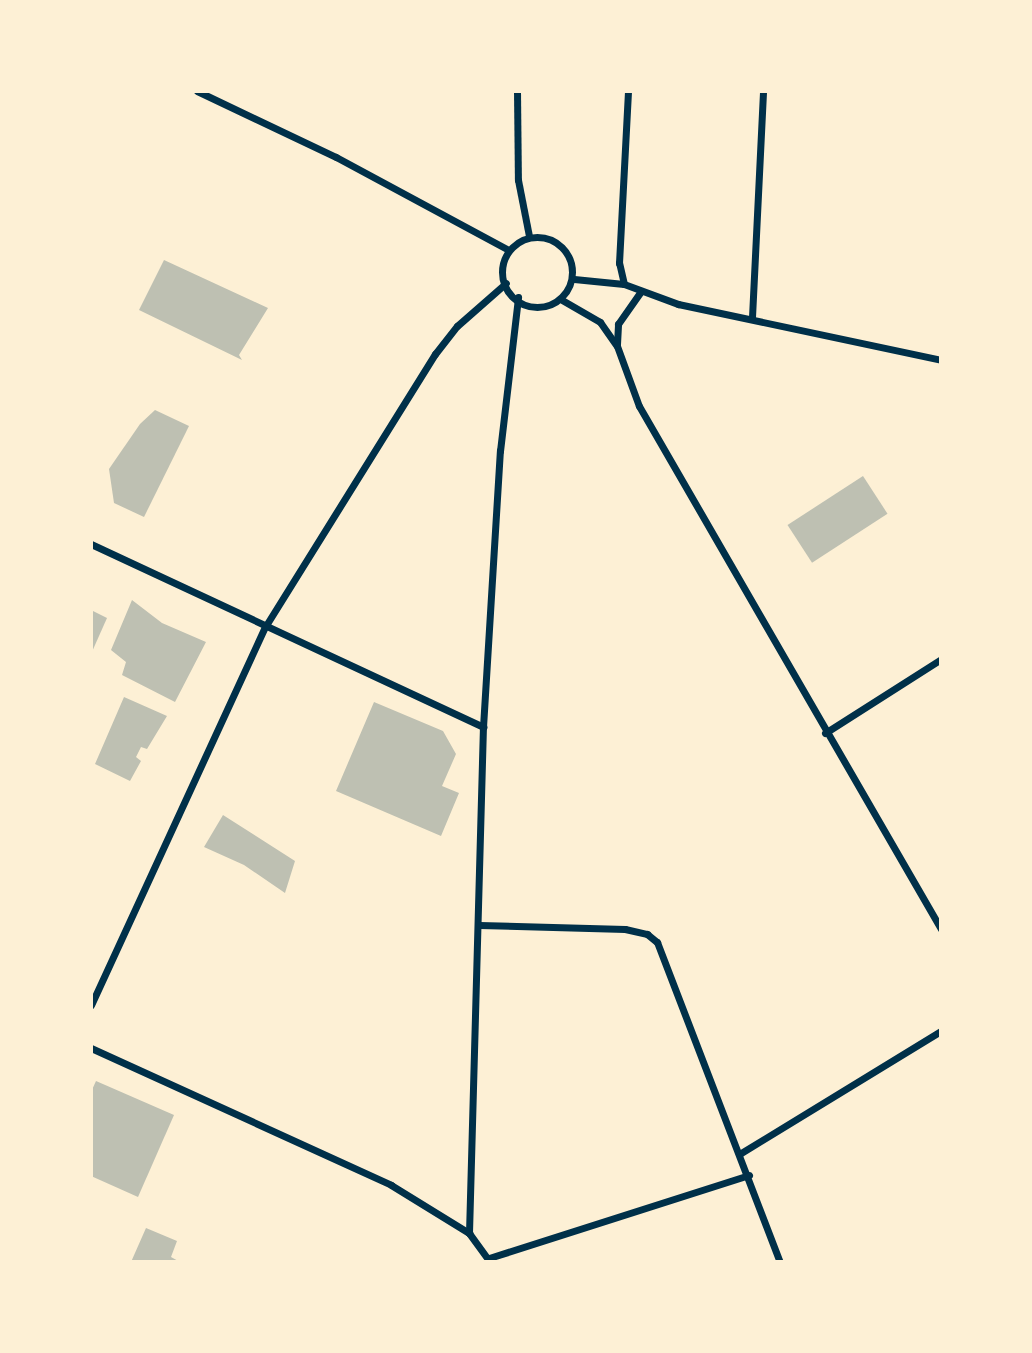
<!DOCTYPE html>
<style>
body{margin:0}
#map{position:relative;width:1032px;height:1353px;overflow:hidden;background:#fdf0d5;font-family:Georgia,serif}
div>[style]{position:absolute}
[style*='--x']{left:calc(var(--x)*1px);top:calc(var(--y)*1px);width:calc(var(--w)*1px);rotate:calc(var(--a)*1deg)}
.building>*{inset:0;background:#bec0b2;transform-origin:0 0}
.minor>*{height:7px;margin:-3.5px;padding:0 3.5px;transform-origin:3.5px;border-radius:3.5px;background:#003049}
.minor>.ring{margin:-3.5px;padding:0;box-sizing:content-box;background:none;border:7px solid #003049;border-radius:50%}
span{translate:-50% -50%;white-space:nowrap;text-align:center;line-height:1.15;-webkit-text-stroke:7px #fdf0d5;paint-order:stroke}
.frame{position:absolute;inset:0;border:93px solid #fdf0d5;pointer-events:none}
</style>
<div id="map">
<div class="building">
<i style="clip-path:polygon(164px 260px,268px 308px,239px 355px,242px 360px,139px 310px)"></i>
<i style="clip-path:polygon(155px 410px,189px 426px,144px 517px,114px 503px,109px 469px,140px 424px)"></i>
<i style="left:863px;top:476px;width:45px;height:90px;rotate:57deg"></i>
<i style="clip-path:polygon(132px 600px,162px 623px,206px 642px,175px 702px,122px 675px,126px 662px,111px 650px)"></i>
<i style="clip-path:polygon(91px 610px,107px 618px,91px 654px)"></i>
<i style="clip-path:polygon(124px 697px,167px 716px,147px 749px,141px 747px,136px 757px,141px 761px,130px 781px,95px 764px)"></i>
<i style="clip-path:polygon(374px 702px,443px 731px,456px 754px,442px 786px,459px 793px,441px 836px,336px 791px)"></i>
<i style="clip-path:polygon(223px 815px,295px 861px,285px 893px,244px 865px,204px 847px)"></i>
<i style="clip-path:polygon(96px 1081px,174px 1115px,138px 1197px,91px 1176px,91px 1092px)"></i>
<i style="clip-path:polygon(146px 1228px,177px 1241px,171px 1257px,180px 1262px,131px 1262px)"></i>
</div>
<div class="minor">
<i style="--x:197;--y:91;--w:154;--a:25.4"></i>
<i style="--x:336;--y:157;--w:194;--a:28.3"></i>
<i style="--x:517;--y:91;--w:89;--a:89.4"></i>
<i style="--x:518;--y:180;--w:57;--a:78.9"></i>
<i class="ring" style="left:502px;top:237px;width:63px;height:63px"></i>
<i style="--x:574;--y:279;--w:50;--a:5.7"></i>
<i style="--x:624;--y:284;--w:58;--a:20.3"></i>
<i style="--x:678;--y:304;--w:269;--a:12"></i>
<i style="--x:624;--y:284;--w:22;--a:-103"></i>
<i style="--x:619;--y:263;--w:172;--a:-87"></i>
<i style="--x:562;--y:300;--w:44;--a:30.1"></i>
<i style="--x:600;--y:322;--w:29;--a:55"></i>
<i style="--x:617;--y:346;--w:64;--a:69.9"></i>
<i style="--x:639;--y:406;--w:604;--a:60"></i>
<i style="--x:752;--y:317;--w:226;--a:-87.2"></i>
<i style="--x:617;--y:344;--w:20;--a:-87"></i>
<i style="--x:618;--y:324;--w:38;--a:-55"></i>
<i style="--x:91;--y:544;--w:433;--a:25"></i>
<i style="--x:825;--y:733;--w:138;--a:-32.5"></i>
<i style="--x:479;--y:925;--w:146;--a:1.6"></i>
<i style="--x:625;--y:929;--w:23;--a:13"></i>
<i style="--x:647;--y:934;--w:13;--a:39"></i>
<i style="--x:657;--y:942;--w:343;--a:69"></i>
<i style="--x:91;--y:1005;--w:416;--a:-65.3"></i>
<i style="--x:265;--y:627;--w:322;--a:-58.1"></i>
<i style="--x:435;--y:354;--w:36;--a:-52"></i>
<i style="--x:457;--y:326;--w:65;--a:-41.3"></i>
<i style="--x:91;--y:1048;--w:330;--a:24.5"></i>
<i style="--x:391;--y:1185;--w:92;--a:31.6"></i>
<i style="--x:741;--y:1153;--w:234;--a:-31.4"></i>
<i style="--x:489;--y:1258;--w:273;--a:-17.7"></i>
<i style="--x:490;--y:1262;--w:36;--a:-126"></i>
<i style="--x:469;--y:1233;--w:506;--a:-88.42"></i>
<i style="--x:483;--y:727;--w:277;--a:-86.5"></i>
<i style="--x:500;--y:451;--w:155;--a:-83.3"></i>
</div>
<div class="frame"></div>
</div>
